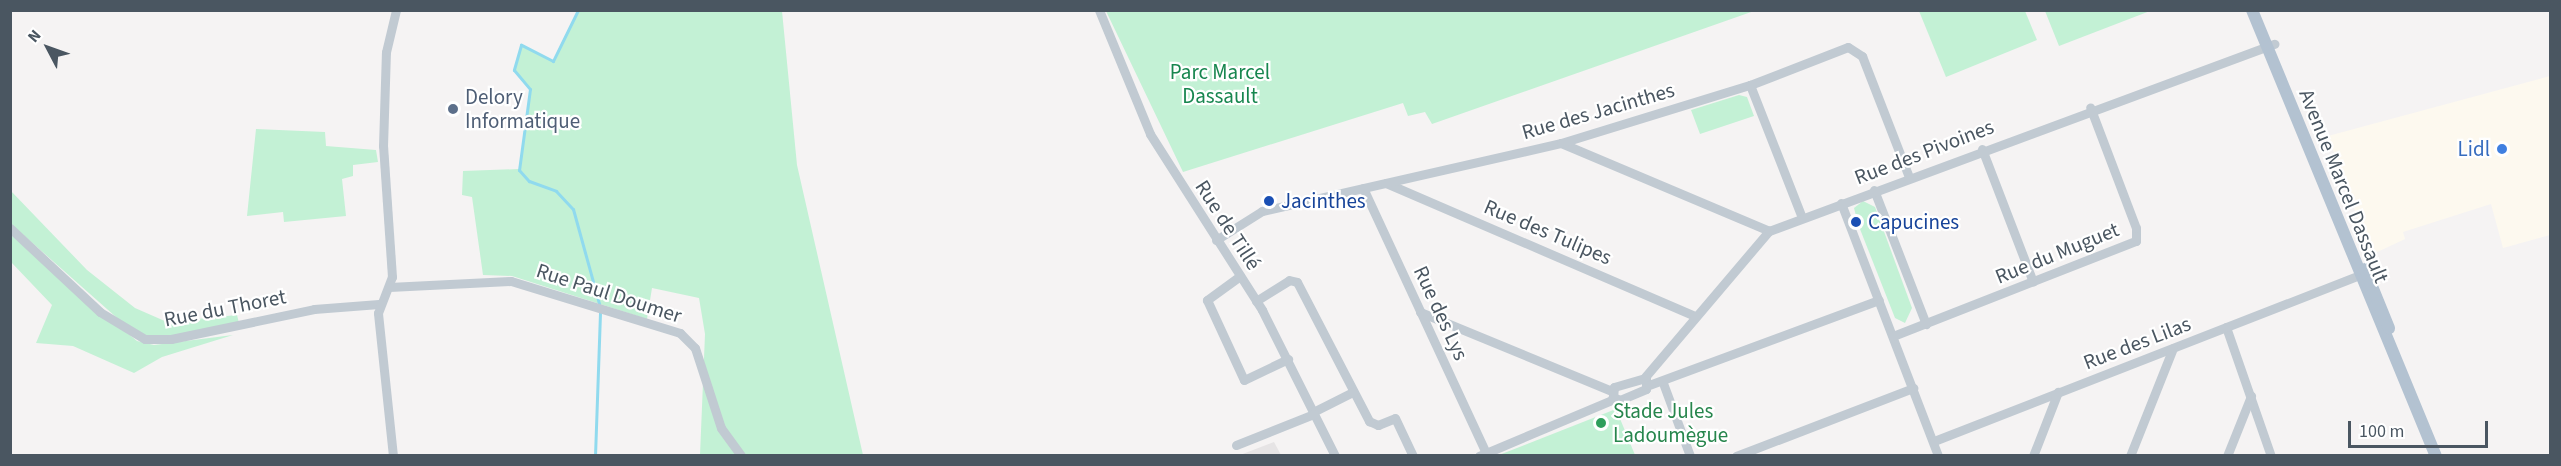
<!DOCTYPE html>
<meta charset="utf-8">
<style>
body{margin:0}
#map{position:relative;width:2561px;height:466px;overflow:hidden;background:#f5f3f3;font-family:"Source Sans 3",sans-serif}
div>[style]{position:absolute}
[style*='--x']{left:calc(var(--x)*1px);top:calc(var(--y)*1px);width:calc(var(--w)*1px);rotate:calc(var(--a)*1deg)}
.commercial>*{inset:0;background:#fdf9ef}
.education>*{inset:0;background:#e6e4e5}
.green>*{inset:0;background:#c3f1d5}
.stream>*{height:3px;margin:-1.5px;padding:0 1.5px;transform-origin:1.5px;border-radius:1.5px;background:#90daee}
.minor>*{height:9px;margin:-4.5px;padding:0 4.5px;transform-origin:4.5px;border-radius:4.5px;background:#c1cad2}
.major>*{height:12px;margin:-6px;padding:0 6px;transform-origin:6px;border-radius:6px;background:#b3c2d1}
.dots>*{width:16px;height:16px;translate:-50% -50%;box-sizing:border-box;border:3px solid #fff;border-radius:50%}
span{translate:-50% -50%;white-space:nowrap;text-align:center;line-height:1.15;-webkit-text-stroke:4.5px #fff;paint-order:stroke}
.park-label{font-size:21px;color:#17864f}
.service-label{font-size:21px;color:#4e5e75}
.left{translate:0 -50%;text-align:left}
.street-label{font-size:21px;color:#4a5661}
.shop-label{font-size:21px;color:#366cbe}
.right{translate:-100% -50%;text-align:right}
.transit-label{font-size:21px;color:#164399}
.leisure-label{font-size:21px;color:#27864d}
.frame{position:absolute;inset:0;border:12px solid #4a5661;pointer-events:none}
.north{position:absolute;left:18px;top:18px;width:60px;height:60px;-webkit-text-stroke:4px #fff;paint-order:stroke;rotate:311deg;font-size:16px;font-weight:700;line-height:24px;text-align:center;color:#4a5661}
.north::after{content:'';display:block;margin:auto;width:21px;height:27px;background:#4a5661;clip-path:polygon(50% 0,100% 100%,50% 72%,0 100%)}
.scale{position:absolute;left:2348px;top:421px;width:140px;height:27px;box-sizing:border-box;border:3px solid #4a5661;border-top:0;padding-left:8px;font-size:18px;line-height:21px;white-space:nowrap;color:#4a5661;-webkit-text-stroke:4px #fff;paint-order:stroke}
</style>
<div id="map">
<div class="commercial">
<i style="clip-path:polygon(2550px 76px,2550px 235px,2503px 248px,2491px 204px,2403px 232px,2405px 239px,2371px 255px,2328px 136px)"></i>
</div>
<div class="education">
<i style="clip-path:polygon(1274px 442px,1281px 455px,1240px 455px)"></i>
</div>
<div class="green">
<i style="clip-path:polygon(578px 11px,782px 11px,797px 165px,863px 455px,700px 455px,705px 334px,699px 298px,652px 288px,647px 319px,512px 276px,483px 275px,472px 197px,462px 195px,463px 171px,519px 169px,530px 90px,514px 70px,521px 45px,553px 61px)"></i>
<i style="clip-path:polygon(1106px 11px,1106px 10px,1754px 11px,1432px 124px,1425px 112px,1408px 116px,1403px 103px,1183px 172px)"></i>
<i style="clip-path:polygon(1919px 11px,2025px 11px,2037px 40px,1946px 77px)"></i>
<i style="clip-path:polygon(2045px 11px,2150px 11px,2059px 46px)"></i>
<i style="clip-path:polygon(1739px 95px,1747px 97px,1754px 116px,1700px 134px,1691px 110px)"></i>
<i style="clip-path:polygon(256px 129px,325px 132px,326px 146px,376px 150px,378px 162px,353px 165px,353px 176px,342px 179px,346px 216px,284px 222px,283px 212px,247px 216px)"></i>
<i style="clip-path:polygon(10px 190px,87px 270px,135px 308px,167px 322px,237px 315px,239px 323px,175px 335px,142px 335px,125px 325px,11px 224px)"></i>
<i style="clip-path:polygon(1863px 201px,1875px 207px,1912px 308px,1905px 323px,1895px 318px,1858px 224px,1854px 208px)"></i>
<i style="clip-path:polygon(10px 234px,137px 341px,154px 345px,233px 335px,162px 357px,134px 373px,73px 346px,36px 343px,52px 305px,11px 262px)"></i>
<i style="clip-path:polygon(1616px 409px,1635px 455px,1499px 455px)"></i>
</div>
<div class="stream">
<i style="--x:578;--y:10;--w:57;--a:116.1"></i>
<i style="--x:553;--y:61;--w:36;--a:-153"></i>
<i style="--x:521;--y:45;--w:26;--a:106"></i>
<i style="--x:514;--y:70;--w:25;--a:50"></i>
<i style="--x:530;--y:89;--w:82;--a:97.7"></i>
<i style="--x:519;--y:170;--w:15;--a:48"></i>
<i style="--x:529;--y:181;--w:29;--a:20"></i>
<i style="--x:556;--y:191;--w:25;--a:47"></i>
<i style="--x:573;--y:209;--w:102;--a:74.6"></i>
<i style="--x:595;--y:456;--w:143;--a:-88"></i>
</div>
<div class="minor">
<i style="--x:1099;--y:10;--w:134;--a:67.6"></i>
<i style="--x:1150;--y:134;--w:209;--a:57.5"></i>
<i style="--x:1262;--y:310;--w:163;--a:63.4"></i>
<i style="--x:1750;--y:85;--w:143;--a:68.6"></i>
<i style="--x:1561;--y:143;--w:226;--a:22.9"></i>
<i style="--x:1982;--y:149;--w:142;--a:69"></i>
<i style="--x:1386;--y:183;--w:336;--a:23.3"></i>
<i style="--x:1363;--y:188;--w:292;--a:65.1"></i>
<i style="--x:1874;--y:190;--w:144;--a:68.8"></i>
<i style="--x:1841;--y:203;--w:271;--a:69"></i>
<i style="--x:10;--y:228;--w:123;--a:43"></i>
<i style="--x:100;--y:312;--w:52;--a:31"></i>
<i style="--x:145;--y:339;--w:26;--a:0"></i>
<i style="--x:171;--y:339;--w:146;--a:-11.8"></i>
<i style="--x:314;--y:309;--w:65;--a:-4.4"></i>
<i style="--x:1216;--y:240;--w:54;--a:-32.2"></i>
<i style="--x:1262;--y:211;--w:307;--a:-12.8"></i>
<i style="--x:1561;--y:143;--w:198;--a:-17.1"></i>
<i style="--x:1750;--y:85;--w:105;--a:-21.2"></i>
<i style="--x:1848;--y:47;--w:17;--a:33"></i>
<i style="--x:1862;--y:56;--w:130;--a:68.8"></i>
<i style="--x:1240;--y:276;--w:41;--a:144"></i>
<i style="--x:1207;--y:300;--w:88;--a:65.2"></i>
<i style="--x:1244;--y:380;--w:49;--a:-25.5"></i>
<i style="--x:389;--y:287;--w:122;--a:-2.8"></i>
<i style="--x:511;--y:281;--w:177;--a:17.1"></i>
<i style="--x:680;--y:333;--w:21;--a:45"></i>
<i style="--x:695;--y:348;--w:84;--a:72"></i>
<i style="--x:721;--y:428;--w:34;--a:54"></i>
<i style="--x:1256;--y:301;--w:39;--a:-32"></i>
<i style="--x:1289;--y:280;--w:8;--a:14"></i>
<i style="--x:1297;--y:282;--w:157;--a:62.6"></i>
<i style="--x:1369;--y:421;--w:10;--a:24"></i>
<i style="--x:1378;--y:425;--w:18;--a:-22"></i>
<i style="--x:1395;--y:418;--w:42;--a:64.7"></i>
<i style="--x:1420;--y:312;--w:208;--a:22.4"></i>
<i style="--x:2226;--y:327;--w:137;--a:70.8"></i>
<i style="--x:1893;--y:336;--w:261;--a:-21.4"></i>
<i style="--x:2136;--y:241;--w:13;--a:-90"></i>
<i style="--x:2136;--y:228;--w:129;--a:-110.8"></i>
<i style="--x:1645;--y:377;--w:192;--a:-49.7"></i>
<i style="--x:1769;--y:231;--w:539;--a:-20.32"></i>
<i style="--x:1646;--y:378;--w:11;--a:90"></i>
<i style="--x:1646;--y:389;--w:28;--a:157"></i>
<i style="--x:1620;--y:400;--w:8;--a:-157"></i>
<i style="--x:1613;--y:397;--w:10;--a:-84"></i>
<i style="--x:1614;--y:387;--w:33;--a:-16"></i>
<i style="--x:1663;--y:383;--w:78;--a:69.7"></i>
<i style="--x:1649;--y:385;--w:245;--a:-20.3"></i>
<i style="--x:1313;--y:412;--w:45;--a:-26.6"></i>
<i style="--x:1934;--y:441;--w:462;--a:-21.3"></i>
<i style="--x:1236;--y:445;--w:84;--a:-21.7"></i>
<i style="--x:393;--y:456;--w:144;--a:-96"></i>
<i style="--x:378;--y:313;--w:39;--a:-69"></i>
<i style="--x:392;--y:277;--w:131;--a:-93.9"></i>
<i style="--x:383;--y:146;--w:94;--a:-88.2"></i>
<i style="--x:386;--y:52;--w:43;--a:-76.6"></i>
<i style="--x:1479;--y:456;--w:147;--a:-22.9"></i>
<i style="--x:1736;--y:456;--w:190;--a:-21"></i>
<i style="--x:2033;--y:456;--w:69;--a:-68.7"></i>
<i style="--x:2130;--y:456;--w:116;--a:-68.3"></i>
<i style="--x:2227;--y:456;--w:65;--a:-68.2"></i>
</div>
<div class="major">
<i style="--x:2252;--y:10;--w:482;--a:67.6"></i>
<i style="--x:2365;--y:269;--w:64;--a:67.9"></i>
</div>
<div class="dots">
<i style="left:453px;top:109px;background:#5c6f8a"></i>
<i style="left:2502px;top:149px;background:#3f7fe0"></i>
<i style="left:1269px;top:201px;background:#1a4fb4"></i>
<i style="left:1856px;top:222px;background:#1a4fb4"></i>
<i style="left:1601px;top:423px;background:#2e9e5b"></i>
</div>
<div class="park-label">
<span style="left:1220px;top:84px">Parc Marcel<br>Dassault</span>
</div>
<div class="service-label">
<span class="left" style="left:465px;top:109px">Delory<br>Informatique</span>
</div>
<div class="street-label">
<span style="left:1598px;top:111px;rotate:-16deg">Rue des Jacinthes</span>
<span style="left:1924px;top:152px;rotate:-21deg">Rue des Pivoines</span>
<span style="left:2344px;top:186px;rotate:68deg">Avenue Marcel Dassault</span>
<span style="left:1228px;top:225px;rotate:57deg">Rue de Tillé</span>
<span style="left:1548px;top:232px;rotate:23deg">Rue des Tulipes</span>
<span style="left:2057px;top:253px;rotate:-22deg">Rue du Muguet</span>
<span style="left:609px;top:293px;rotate:18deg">Rue Paul Doumer</span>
<span style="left:225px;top:308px;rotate:-11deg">Rue du Thoret</span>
<span style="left:1441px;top:313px;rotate:65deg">Rue des Lys</span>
<span style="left:2137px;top:343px;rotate:-21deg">Rue des Lilas</span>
</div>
<div class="shop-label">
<span class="right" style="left:2490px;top:149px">Lidl</span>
</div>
<div class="transit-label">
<span class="left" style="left:1281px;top:201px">Jacinthes</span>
<span class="left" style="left:1868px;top:222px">Capucines</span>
</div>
<div class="leisure-label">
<span class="left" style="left:1613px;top:423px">Stade Jules<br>Ladoumègue</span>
</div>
<div class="frame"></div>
<div class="north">N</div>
<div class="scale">100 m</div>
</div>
